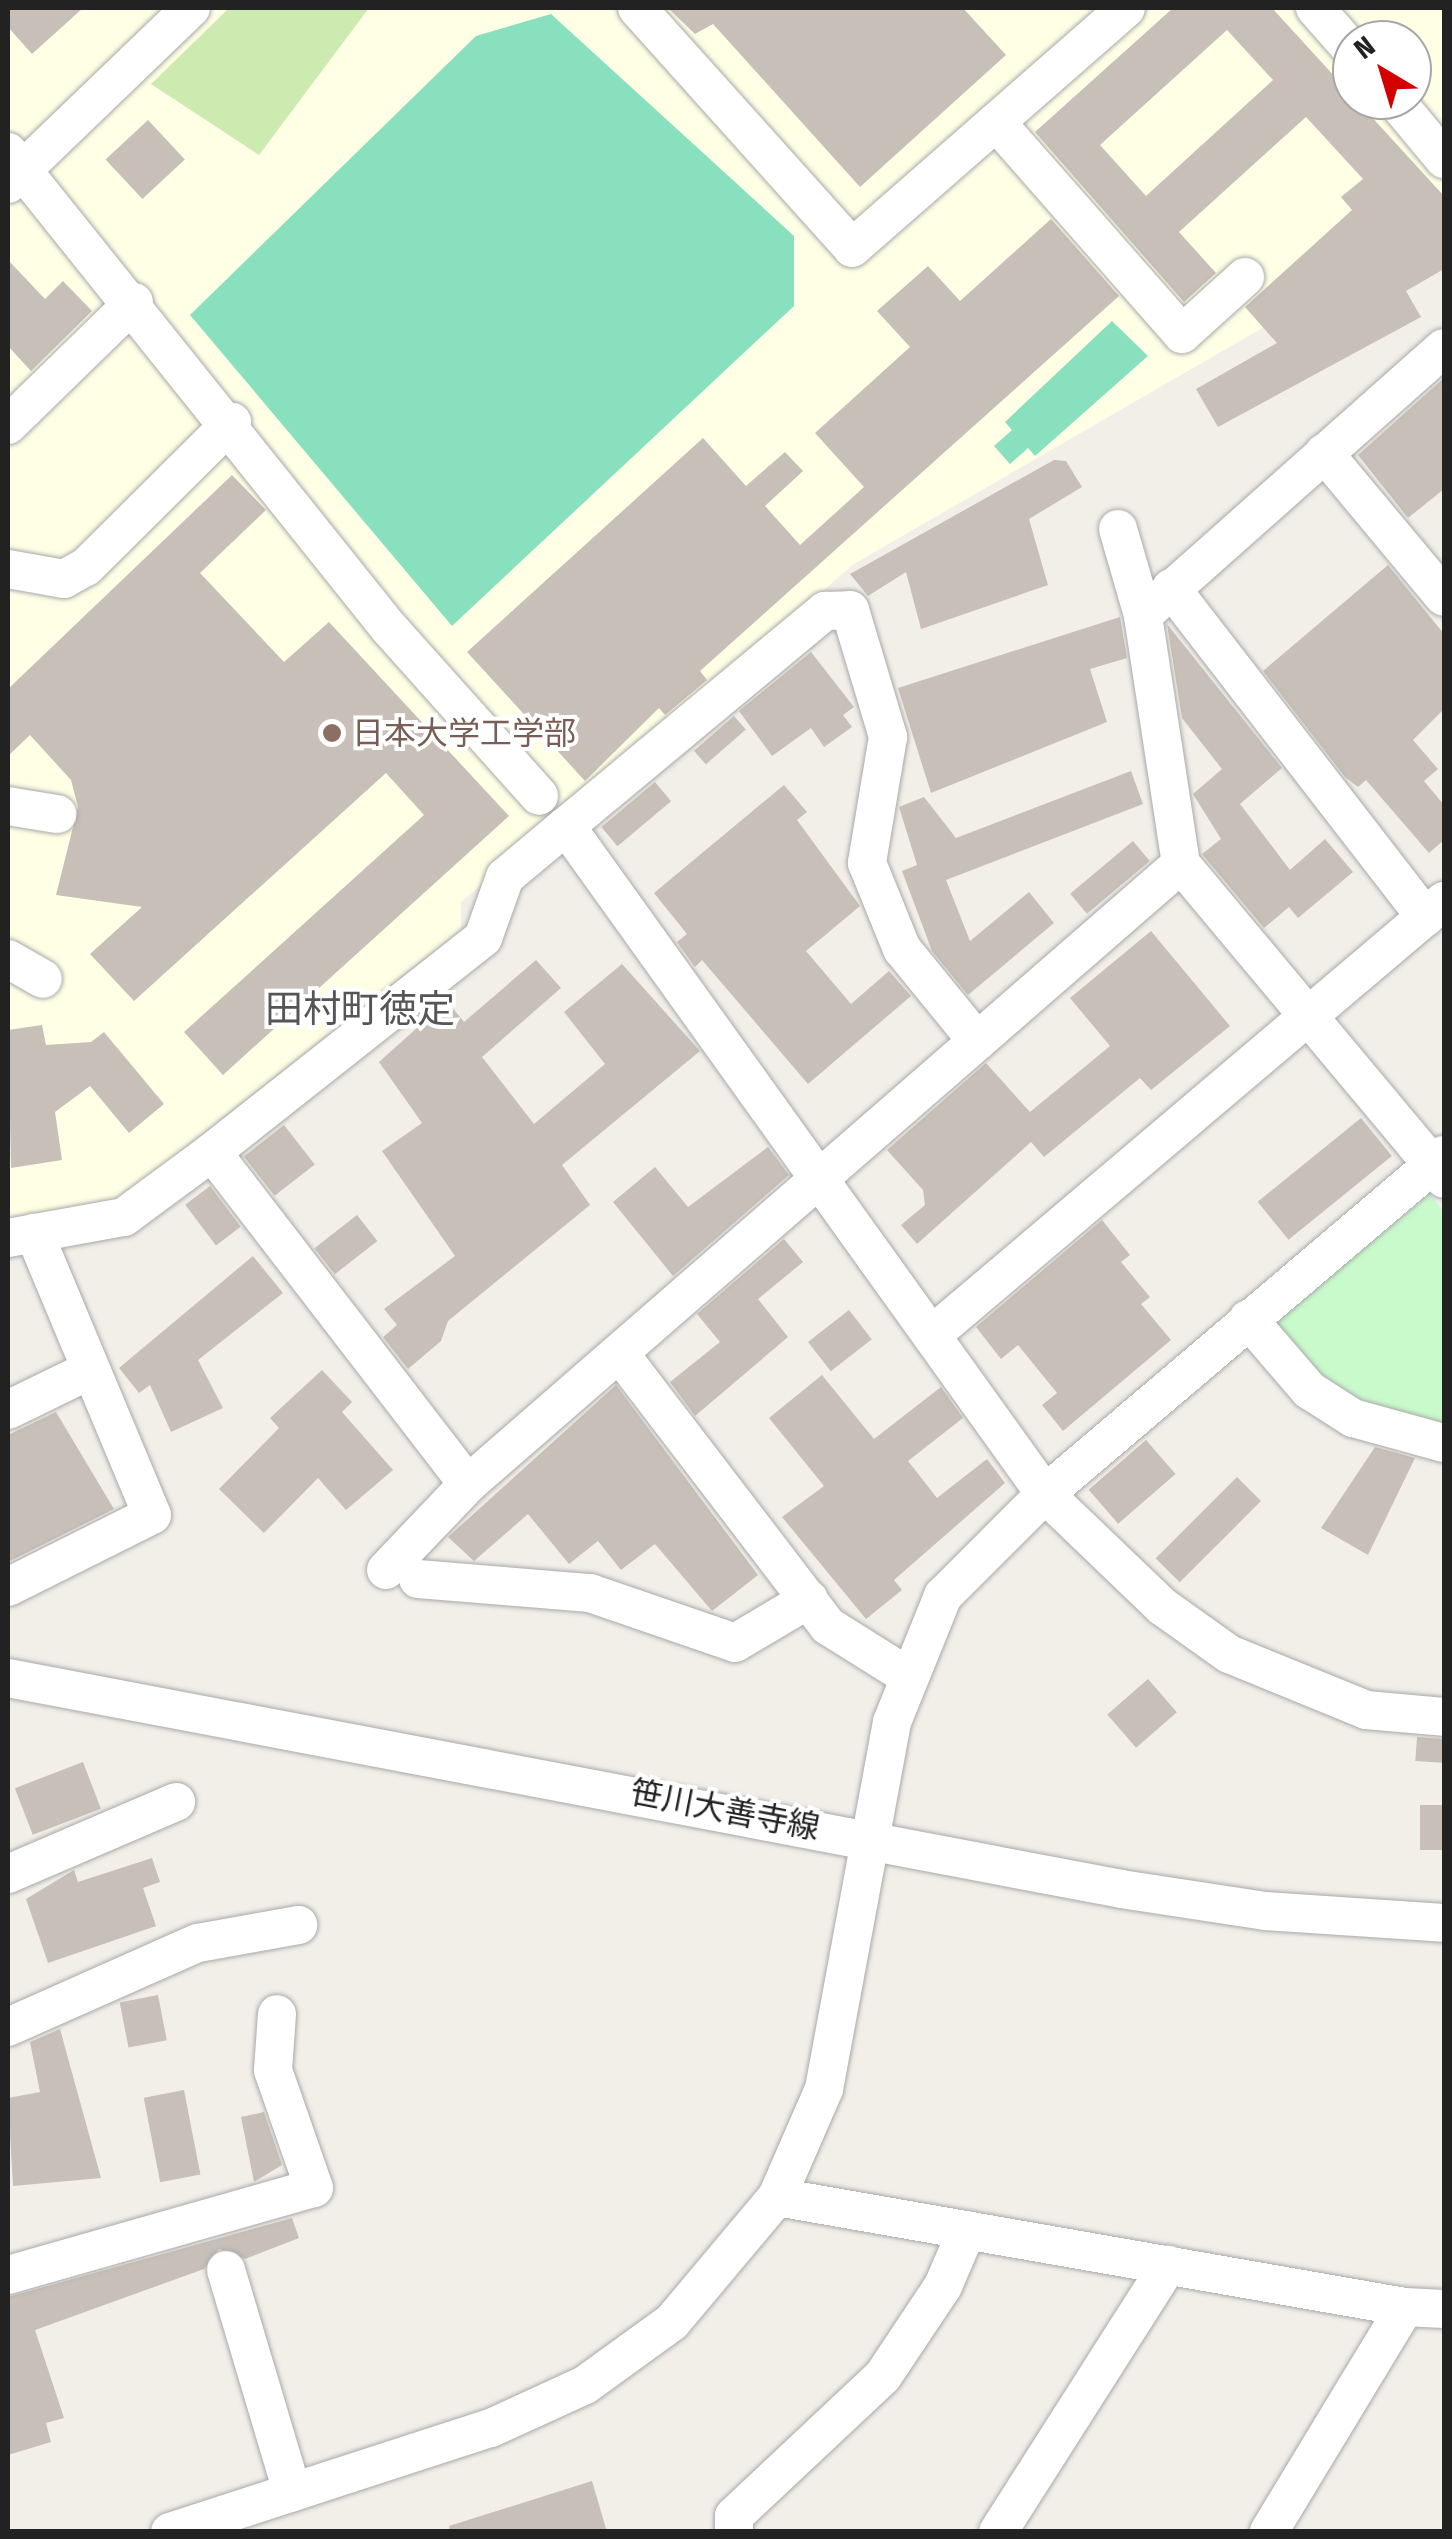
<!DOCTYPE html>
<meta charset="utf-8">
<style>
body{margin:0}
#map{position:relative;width:1452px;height:2539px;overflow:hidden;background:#f2efe9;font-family:"Fira Sans Condensed","Noto Sans JP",sans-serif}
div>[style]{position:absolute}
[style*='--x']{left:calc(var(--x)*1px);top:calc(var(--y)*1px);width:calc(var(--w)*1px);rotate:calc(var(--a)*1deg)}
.education>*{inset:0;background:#ffffe5}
.grass>*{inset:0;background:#cdebb0}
.park>*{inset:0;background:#c8facc}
.pitch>*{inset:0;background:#88e0be}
.building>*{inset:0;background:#c7bfb8;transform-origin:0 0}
.roads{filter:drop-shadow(0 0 2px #a9a9a9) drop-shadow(0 0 2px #a9a9a9)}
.minor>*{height:38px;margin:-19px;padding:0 19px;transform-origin:19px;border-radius:19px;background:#fff}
.dots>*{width:28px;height:28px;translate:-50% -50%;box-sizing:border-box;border:5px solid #fff;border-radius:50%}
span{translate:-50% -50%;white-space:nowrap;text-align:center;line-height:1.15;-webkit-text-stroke:8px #fff;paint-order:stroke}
.education-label{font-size:32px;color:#785e54}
.left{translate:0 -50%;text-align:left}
.street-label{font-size:32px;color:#222}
.quarter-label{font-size:38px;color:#555}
.frame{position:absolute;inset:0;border:10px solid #222;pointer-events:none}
.north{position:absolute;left:1332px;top:20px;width:100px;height:100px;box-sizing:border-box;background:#fff;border:2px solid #a7a7a7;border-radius:50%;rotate:322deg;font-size:28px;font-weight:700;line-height:40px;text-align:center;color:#222}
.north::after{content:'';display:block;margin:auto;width:35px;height:45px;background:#d40000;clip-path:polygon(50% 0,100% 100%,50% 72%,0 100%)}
</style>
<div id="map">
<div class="education">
<i style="clip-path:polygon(evenodd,8px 8px,1444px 8px,1444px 223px,854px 564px,461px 902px,461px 929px,122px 1197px,8px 1219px,8px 8px,1352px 40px,1412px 40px,1412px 100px,1352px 100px,1352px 40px)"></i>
</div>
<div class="grass">
<i style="clip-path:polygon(229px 8px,369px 8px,259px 155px,151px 84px)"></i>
</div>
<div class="park">
<i style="clip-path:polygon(1430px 1194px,1444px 1212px,1444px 1431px,1360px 1412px,1305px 1372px,1272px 1322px)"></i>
</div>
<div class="pitch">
<i style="clip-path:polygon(551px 14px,794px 236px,794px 306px,452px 626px,190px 315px,476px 36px)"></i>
<i style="clip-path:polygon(1112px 321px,1148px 356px,1035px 456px,1028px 448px,1010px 464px,994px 446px,1012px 430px,1005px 422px)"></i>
</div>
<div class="building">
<i style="clip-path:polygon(8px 8px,83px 8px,32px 54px,8px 27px)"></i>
<i style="clip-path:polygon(668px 8px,963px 8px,1006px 55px,860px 187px,713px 24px,695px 34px)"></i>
<i style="clip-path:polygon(evenodd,1173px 8px,1272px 8px,1444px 196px,1444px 269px,1406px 291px,1421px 317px,1218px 427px,1196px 389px,1277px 343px,1245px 307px,1352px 210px,1341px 197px,1363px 179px,1306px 117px,1179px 232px,1216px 273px,1184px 302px,1035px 132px,1173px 8px,1227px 30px,1273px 80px,1146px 196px,1100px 145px,1227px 30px)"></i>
<i style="left:148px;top:120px;width:54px;height:58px;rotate:47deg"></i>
<i style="clip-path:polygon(1051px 219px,1119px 296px,700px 671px,707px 680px,665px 715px,659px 708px,585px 781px,467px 652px,703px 438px,746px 486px,785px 452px,803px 471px,765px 506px,800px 545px,864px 487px,815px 433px,910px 347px,877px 311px,928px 266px,960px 301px)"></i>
<i style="clip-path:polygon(8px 260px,45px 299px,63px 281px,92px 311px,31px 371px,8px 346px)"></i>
<i style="clip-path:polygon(1444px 378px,1444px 489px,1408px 518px,1358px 455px)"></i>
<i style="clip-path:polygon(1054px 460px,1066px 461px,1082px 487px,1029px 519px,1048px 585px,921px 629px,906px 572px,868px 596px,850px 574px)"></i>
<i style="clip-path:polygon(232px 475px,266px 510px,200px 573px,284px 662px,329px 622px,509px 816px,223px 1075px,184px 1032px,424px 815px,386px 773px,134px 1001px,90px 954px,142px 907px,56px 895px,78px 807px,71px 780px,30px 735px,8px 756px,8px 689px)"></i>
<i style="clip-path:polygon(1388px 565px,1444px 634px,1444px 709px,1413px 740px,1438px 769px,1424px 781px,1444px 805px,1444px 840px,1429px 853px,1366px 780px,1358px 787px,1345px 777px,1263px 671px)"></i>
<i style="clip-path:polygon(1120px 617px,1127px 658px,1090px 669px,1107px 722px,931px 793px,898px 688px)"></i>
<i style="clip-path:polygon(1167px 624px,1282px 768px,1240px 804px,1290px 870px,1325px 839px,1353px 872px,1298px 918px,1289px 907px,1264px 928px,1202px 854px,1221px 839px,1193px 794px,1222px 769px,1182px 718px)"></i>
<i style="clip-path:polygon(811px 652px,854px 707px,843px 715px,852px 727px,824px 747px,811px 728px,772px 756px,739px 711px)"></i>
<i style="left:734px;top:716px;width:18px;height:53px;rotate:49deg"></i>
<i style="clip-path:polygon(1131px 771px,1143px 804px,946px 880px,970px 941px,1029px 892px,1054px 923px,968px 995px,932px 951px,902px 871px,917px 865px,899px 807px,924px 797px,956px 838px)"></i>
<i style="left:655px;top:782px;width:25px;height:70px;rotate:50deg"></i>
<i style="clip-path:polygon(784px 785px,807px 812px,797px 820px,860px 906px,806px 951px,851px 1004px,889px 971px,911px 996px,808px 1084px,702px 960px,695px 967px,677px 942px,687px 934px,654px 893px)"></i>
<i style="left:1133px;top:841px;width:26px;height:82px;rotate:50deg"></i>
<i style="clip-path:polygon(1151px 931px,1230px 1026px,1151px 1090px,1140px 1078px,1044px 1157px,1031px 1142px,917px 1244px,901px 1225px,925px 1205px,923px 1190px,887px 1150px,986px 1063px,1030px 1112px,1110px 1046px,1070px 998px)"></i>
<i style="clip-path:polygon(536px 960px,561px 988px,482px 1057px,534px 1124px,605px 1064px,564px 1012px,622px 964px,700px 1051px,562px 1165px,590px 1205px,448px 1321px,441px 1341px,408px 1369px,383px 1337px,397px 1325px,384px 1309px,455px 1256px,382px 1151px,422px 1123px,379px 1062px,447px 1001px,464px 1022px)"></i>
<i style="clip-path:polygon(42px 1025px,46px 1045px,91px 1042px,104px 1032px,164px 1104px,129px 1133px,90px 1086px,55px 1112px,62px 1160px,11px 1168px,8px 1030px)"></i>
<i style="left:1361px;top:1118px;width:49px;height:133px;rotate:51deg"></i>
<i style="left:284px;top:1125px;width:50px;height:51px;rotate:52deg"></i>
<i style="clip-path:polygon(768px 1147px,789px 1175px,673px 1276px,613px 1202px,655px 1167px,688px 1207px)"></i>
<i style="left:210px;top:1186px;width:51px;height:31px;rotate:53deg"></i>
<i style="left:357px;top:1215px;width:33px;height:54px;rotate:52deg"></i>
<i style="clip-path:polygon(1102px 1220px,1130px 1255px,1121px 1262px,1150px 1297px,1141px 1304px,1171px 1340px,1063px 1431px,1042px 1405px,1057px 1393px,1018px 1345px,1001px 1359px,976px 1327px)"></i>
<i style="clip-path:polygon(784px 1239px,803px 1262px,758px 1299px,788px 1337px,695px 1416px,670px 1382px,720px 1342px,697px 1314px)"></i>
<i style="clip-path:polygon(253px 1256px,283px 1293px,198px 1360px,223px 1408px,171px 1432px,150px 1385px,139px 1393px,119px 1368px)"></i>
<i style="left:849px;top:1310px;width:37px;height:52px;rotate:52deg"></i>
<i style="clip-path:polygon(322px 1370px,352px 1402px,342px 1412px,393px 1470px,346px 1510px,318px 1478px,264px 1533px,219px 1489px,279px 1428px,270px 1418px)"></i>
<i style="clip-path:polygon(822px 1375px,874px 1439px,941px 1387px,963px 1418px,908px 1461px,937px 1498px,987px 1459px,1005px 1483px,894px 1580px,902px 1590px,866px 1619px,782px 1517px,824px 1486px,769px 1418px)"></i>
<i style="clip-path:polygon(616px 1385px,758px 1575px,712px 1611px,655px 1544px,621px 1570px,598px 1541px,569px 1564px,528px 1514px,474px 1561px,448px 1537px)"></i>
<i style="clip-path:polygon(56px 1412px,114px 1509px,8px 1562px,8px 1435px)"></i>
<i style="left:1146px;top:1440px;width:45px;height:76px;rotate:49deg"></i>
<i style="clip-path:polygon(1375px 1447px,1415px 1458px,1368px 1555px,1321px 1528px)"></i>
<i style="left:1237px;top:1477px;width:34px;height:115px;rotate:45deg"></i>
<i style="left:1148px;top:1679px;width:44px;height:54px;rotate:49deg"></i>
<i style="left:1417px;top:1737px;width:27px;height:24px;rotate:4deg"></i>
<i style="left:83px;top:1762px;width:50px;height:73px;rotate:69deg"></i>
<i style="left:1444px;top:1805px;width:45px;height:24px;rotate:90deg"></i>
<i style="clip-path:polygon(152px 1858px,160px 1882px,143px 1888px,156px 1926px,48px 1963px,26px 1899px,74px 1870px,78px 1882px)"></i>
<i style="left:158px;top:1995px;width:46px;height:39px;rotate:79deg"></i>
<i style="clip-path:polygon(60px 2029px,101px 2178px,13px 2186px,8px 2098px,40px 2092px,30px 2042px)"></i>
<i style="left:184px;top:2090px;width:86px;height:41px;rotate:79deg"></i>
<i style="clip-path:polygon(264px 2112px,282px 2165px,254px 2182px,241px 2117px)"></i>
<i style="clip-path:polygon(292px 2218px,299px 2238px,245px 2259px,219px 2249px,204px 2269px,35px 2330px,64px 2418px,46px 2423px,51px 2442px,8px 2455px,8px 2297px)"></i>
<i style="clip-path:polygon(592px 2481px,607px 2532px,450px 2532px,449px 2526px)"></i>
</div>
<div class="roads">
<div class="minor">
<i style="--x:637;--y:8;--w:322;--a:48.1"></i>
<i style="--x:852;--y:248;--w:364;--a:-41.2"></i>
<i style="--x:1315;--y:8;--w:56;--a:48.6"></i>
<i style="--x:1395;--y:100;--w:77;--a:50.3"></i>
<i style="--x:996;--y:122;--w:282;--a:48.7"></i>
<i style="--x:1182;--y:334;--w:85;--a:-42.1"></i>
<i style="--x:8;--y:152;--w:610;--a:51.33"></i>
<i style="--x:389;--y:628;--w:225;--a:48.2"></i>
<i style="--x:8;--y:184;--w:254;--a:-43.9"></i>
<i style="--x:8;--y:425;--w:176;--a:-44.3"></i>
<i style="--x:1324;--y:453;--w:187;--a:50.2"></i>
<i style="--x:1118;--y:529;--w:90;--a:73.8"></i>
<i style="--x:8;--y:569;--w:57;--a:10.1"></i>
<i style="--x:64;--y:579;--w:25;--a:-29"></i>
<i style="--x:86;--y:567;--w:206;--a:-44.8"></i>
<i style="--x:1171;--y:588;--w:416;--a:52.3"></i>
<i style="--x:8;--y:806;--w:50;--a:9.3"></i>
<i style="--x:566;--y:826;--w:337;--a:-39.7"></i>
<i style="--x:825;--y:611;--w:25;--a:-2"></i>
<i style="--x:850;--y:610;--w:133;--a:73.3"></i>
<i style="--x:888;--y:737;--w:128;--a:99.5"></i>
<i style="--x:867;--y:863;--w:93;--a:67.9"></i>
<i style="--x:902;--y:949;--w:119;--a:50.8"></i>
<i style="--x:1181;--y:864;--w:410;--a:50.1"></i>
<i style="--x:8;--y:959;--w:40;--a:29.7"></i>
<i style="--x:212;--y:1152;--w:419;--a:52.4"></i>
<i style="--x:8;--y:1238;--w:118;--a:-10.3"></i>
<i style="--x:124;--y:1217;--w:109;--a:-36.5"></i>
<i style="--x:212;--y:1152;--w:345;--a:-38.3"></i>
<i style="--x:483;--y:938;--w:65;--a:-70.2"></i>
<i style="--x:505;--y:877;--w:80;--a:-39.9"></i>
<i style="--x:566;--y:826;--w:822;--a:54.36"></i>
<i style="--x:1045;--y:1494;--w:163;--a:43.8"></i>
<i style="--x:1163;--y:1607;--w:81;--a:35.5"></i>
<i style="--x:1229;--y:1654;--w:148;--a:22.2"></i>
<i style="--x:1366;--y:1710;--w:78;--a:5.1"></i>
<i style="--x:1248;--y:1319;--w:94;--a:49.3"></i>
<i style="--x:1309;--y:1390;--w:52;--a:32.5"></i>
<i style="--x:1353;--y:1418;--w:94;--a:15.4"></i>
<i style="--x:933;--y:1334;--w:670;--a:-40.28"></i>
<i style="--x:620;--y:1354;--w:342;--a:52.6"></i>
<i style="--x:828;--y:1626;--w:92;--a:32.1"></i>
<i style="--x:8;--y:1410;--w:89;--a:-26"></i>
<i style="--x:386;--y:1570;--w:119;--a:-46.4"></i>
<i style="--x:468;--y:1484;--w:945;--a:-41.01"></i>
<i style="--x:1181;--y:864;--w:252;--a:-98.7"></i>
<i style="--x:1143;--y:615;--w:402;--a:-41.6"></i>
<i style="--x:418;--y:1579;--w:173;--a:4.7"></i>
<i style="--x:590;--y:1593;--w:153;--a:19"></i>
<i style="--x:735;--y:1643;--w:86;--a:-30.7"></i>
<i style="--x:8;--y:1587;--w:161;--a:-26.6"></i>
<i style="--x:152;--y:1515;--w:306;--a:-112.7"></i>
<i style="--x:8;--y:1678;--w:1133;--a:10.73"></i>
<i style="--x:1121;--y:1889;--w:146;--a:8.7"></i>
<i style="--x:1265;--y:1911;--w:179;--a:3.8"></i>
<i style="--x:8;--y:1874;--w:183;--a:-23.2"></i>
<i style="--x:8;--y:2027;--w:208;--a:-23.9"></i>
<i style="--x:198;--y:1943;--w:102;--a:-10.2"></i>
<i style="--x:777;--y:2197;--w:638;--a:9.94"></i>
<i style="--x:1405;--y:2307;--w:263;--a:121.2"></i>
<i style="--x:226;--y:2270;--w:232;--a:73.4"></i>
<i style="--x:8;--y:2275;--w:318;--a:-15.9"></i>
<i style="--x:314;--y:2188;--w:125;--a:-109.2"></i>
<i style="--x:273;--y:2070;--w:56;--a:-85.9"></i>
<i style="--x:1405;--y:2307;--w:39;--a:3"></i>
<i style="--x:170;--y:2532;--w:337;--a:-18"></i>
<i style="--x:491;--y:2428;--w:103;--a:-24.6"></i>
<i style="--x:585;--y:2385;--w:107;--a:-35.9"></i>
<i style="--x:672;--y:2322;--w:163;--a:-50"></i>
<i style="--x:777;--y:2197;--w:118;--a:-66.5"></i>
<i style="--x:824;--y:2089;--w:373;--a:-79.5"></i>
<i style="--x:892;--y:1722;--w:136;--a:-68"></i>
<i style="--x:943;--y:1596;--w:144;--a:-45"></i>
<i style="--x:1045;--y:1494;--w:524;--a:-40.35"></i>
<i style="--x:734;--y:2532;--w:16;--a:-90"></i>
<i style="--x:734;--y:2516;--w:204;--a:-43.2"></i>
<i style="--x:883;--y:2376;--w:108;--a:-56.3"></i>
<i style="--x:943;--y:2286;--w:61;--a:-66.8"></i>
<i style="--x:998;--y:2532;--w:317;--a:-57.5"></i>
</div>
</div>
<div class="dots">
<i style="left:332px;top:733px;background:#8d6e63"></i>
</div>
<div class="education-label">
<span class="left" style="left:352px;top:733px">日本大学工学部</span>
</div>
<div class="street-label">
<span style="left:725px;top:1810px;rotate:11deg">笹川大善寺線</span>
</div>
<div class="quarter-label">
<span style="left:360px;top:1010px">田村町徳定</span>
</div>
<div class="frame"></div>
<div class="north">N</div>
</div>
